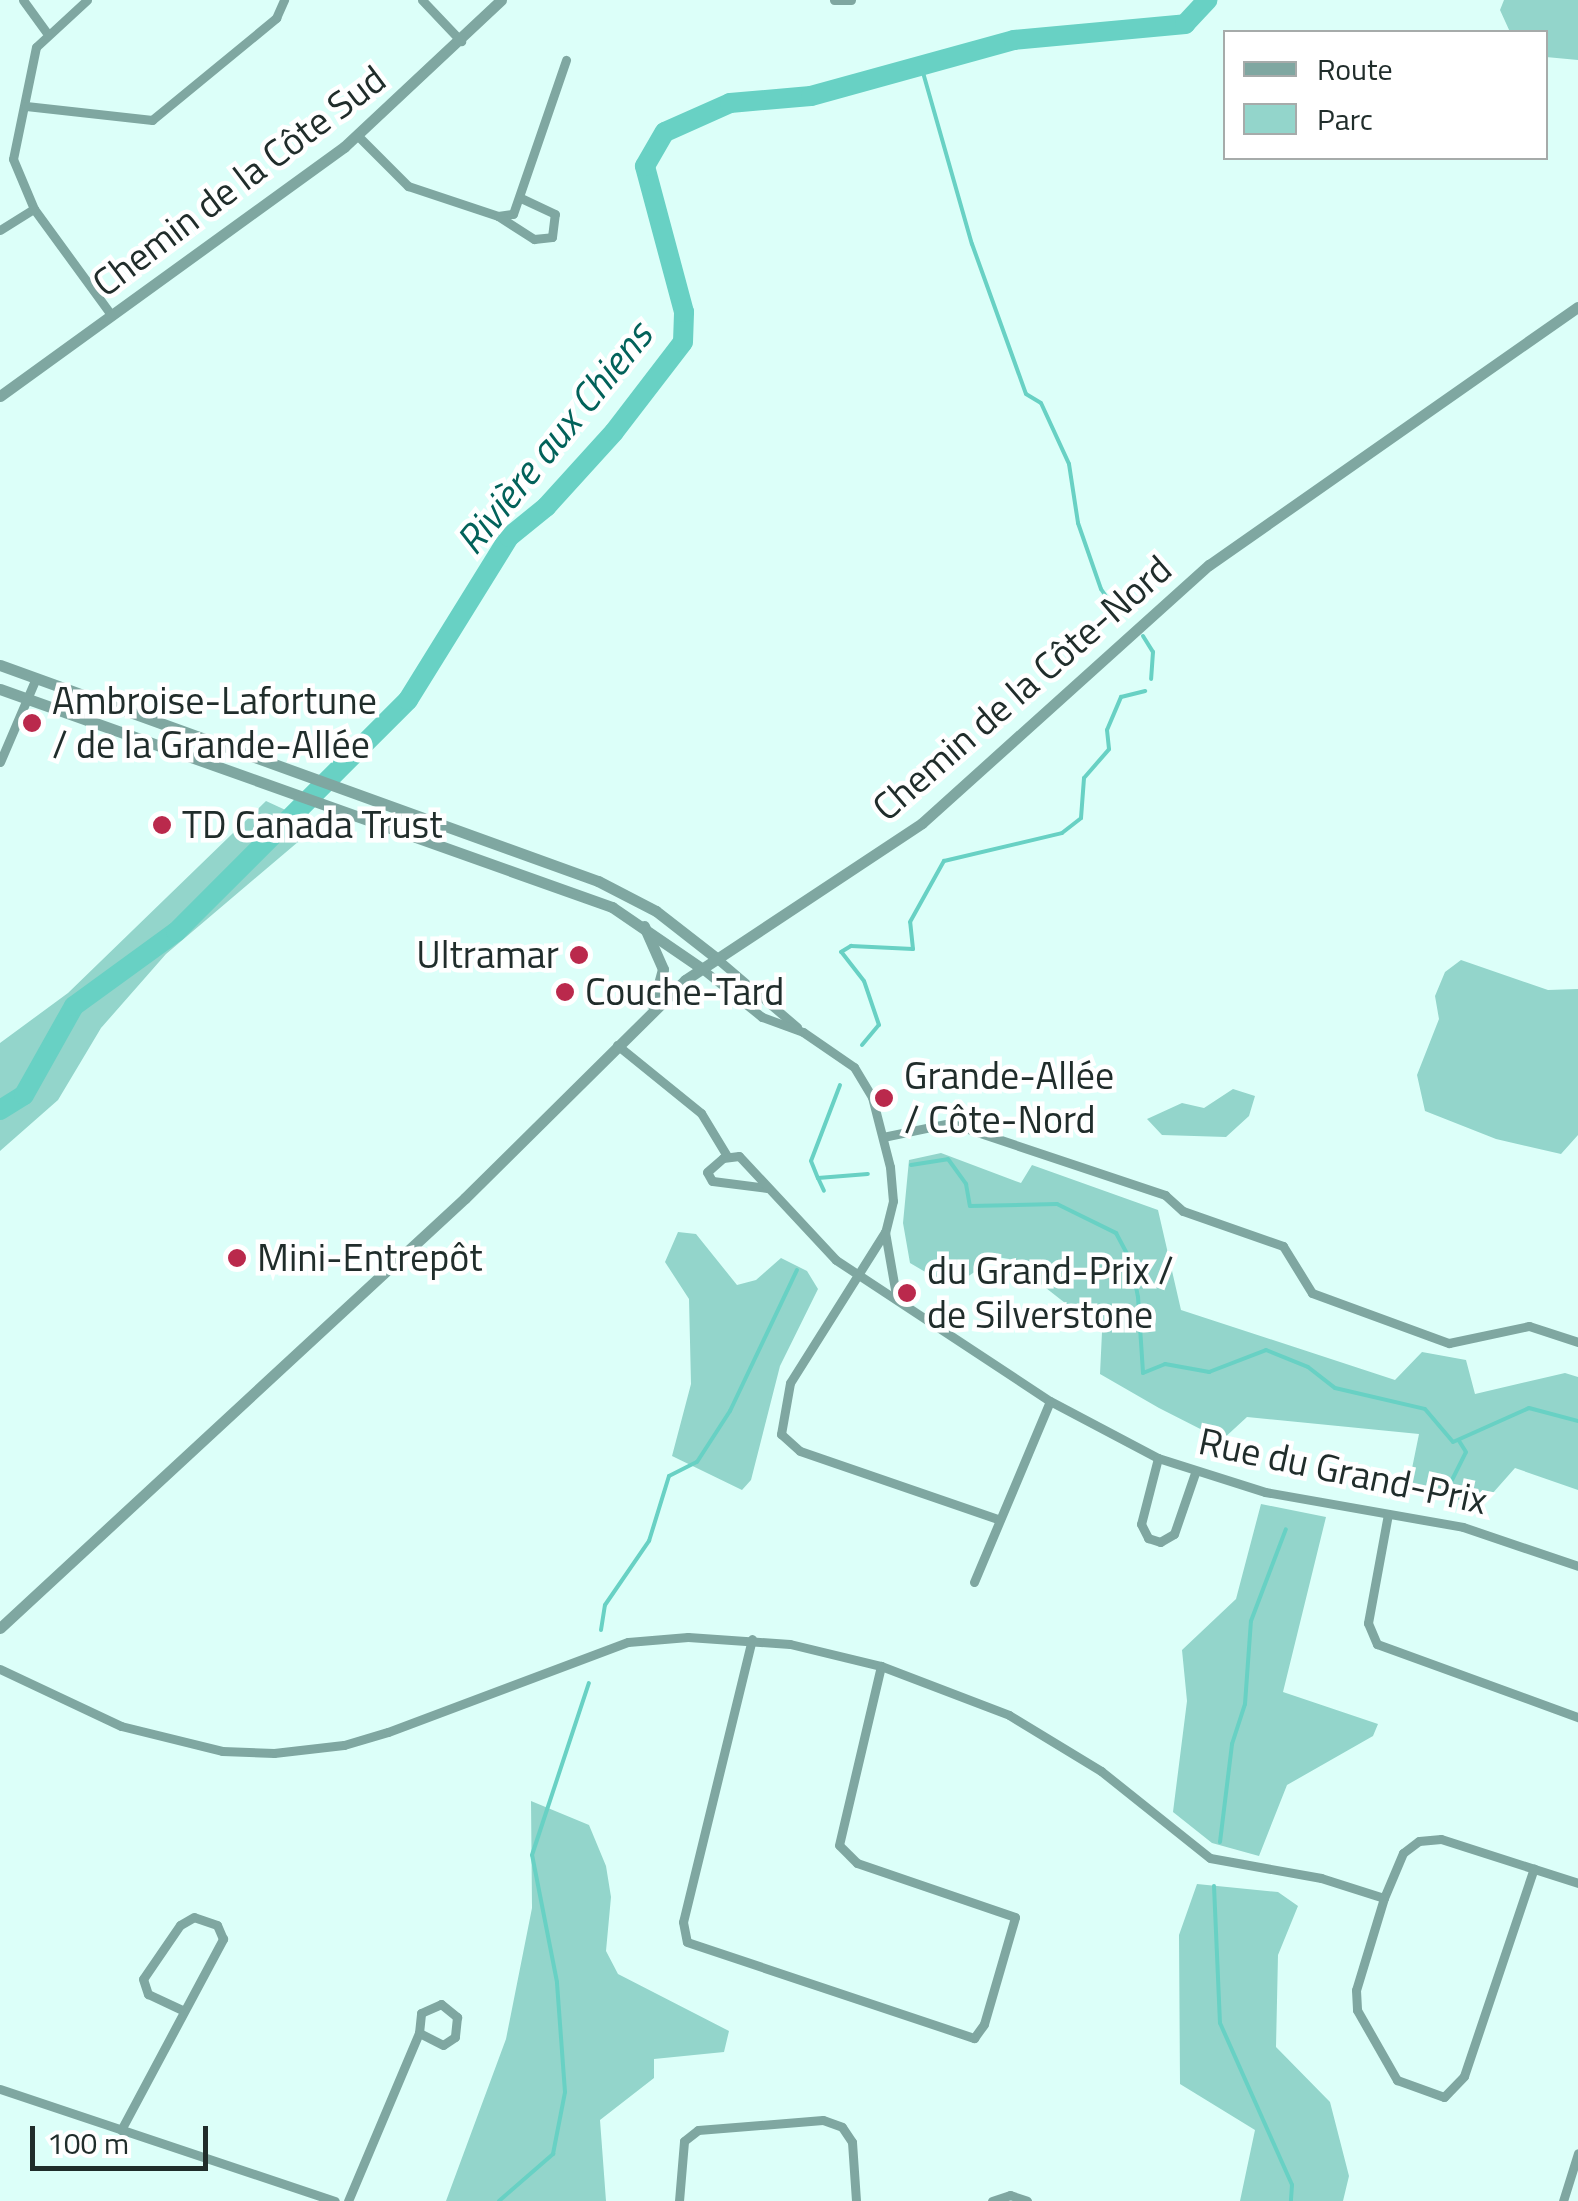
<!DOCTYPE html>
<meta charset="utf-8">
<style>
body{margin:0}
#map{position:relative;width:1578px;height:2201px;overflow:hidden;background:#dcfff9;font-family:"Titillium Web",sans-serif}
div>[style]{position:absolute}
[style*='--x']{left:calc(var(--x)*1px);top:calc(var(--y)*1px);width:calc(var(--w)*1px);rotate:calc(var(--a)*1deg)}
.green>*{inset:0;background:#93d5cb}
.stream>*{height:4px;margin:-2px;padding:0 2px;transform-origin:2px;border-radius:2px;background:#68d1c4}
.river>*{height:20px;margin:-10px;padding:0 10px;transform-origin:10px;border-radius:10px;background:#68d1c4}
.minor>*{height:9px;margin:-4.5px;padding:0 4.5px;transform-origin:4.5px;border-radius:4.5px;background:#7fa7a1}
.tertiary>*{height:11px;margin:-5.5px;padding:0 5.5px;transform-origin:5.5px;border-radius:5.5px;background:#7fa7a1}
.dots>*{width:28px;height:28px;translate:-50% -50%;box-sizing:border-box;border:5px solid #fff;border-radius:50%}
span{translate:-50% -50%;white-space:nowrap;text-align:center;line-height:1.15;-webkit-text-stroke:9px #fff;paint-order:stroke}
.street-label{font-size:38px;color:#202d2b}
.poi-label{font-size:38px;color:#202d2b}
.left{translate:0 -50%;text-align:left}
.right{translate:-100% -50%;text-align:right}
.water-label{font-size:40px;color:#02625a;font-style:italic}
.legend{position:absolute;left:1223px;top:30px;width:325px;height:130px;box-sizing:border-box;background:#fff;border:2px solid #a6abaa;margin:0;padding:12px 18px;list-style:none;font-size:30px;color:#202d2b}
.legend li{display:flex;align-items:center;gap:20px;height:50px}
.legend b{width:50px;border:2px solid #a6abaa}
.scale{position:absolute;left:30px;top:2126px;width:178px;height:45px;box-sizing:border-box;border:5px solid #202d2b;border-top:0;padding-left:12px;font-size:30px;line-height:35px;white-space:nowrap;color:#202d2b;-webkit-text-stroke:8px #fff;paint-order:stroke}
</style>
<div id="map">
<div class="green">
<i style="clip-path:polygon(1504px 0,1578px 0,1578px 60px,1546px 57px,1546px 32px,1510px 32px,1500px 10px)"></i>
<i style="clip-path:polygon(266px 801px,318px 825px,166px 954px,101px 1028px,58px 1100px,0 1151px,0 1043px,68px 993px)"></i>
<i style="clip-path:polygon(1461px 960px,1548px 990px,1578px 989px,1578px 1135px,1561px 1154px,1496px 1139px,1425px 1111px,1417px 1075px,1439px 1019px,1435px 996px,1445px 972px)"></i>
<i style="clip-path:polygon(1233px 1089px,1255px 1096px,1249px 1116px,1226px 1137px,1162px 1135px,1147px 1119px,1182px 1103px,1204px 1108px)"></i>
<i style="clip-path:polygon(941px 1153px,1021px 1183px,1032px 1165px,1158px 1210px,1181px 1310px,1395px 1380px,1422px 1352px,1466px 1360px,1475px 1394px,1565px 1373px,1578px 1377px,1578px 1490px,1515px 1468px,1484px 1503px,1407px 1493px,1419px 1434px,1247px 1417px,1222px 1440px,1159px 1408px,1100px 1374px,1102px 1332px,1009px 1259px,997px 1257px,967px 1277px,939px 1280px,910px 1263px,903px 1223px,909px 1160px)"></i>
<i style="clip-path:polygon(678px 1232px,696px 1234px,737px 1285px,756px 1280px,781px 1258px,807px 1271px,818px 1289px,780px 1366px,751px 1480px,742px 1490px,672px 1456px,691px 1384px,689px 1299px,665px 1262px)"></i>
<i style="clip-path:polygon(1261px 1504px,1326px 1517px,1283px 1692px,1378px 1724px,1373px 1736px,1287px 1785px,1259px 1856px,1212px 1843px,1173px 1812px,1187px 1701px,1182px 1650px,1236px 1599px)"></i>
<i style="clip-path:polygon(531px 1801px,589px 1825px,606px 1866px,611px 1897px,606px 1951px,618px 1974px,729px 2031px,724px 2052px,654px 2059px,654px 2078px,600px 2120px,606px 2201px,446px 2201px,506px 2039px,532px 1908px)"></i>
<i style="clip-path:polygon(1197px 1884px,1278px 1892px,1298px 1906px,1278px 1955px,1276px 2047px,1330px 2102px,1349px 2176px,1343px 2201px,1240px 2201px,1255px 2130px,1180px 2084px,1179px 1935px)"></i>
</div>
<div class="stream">
<i style="--x:922;--y:69;--w:182;--a:74.1"></i>
<i style="--x:972;--y:244;--w:159;--a:70.2"></i>
<i style="--x:1026;--y:394;--w:17;--a:31"></i>
<i style="--x:1041;--y:403;--w:67;--a:65.3"></i>
<i style="--x:1069;--y:464;--w:60;--a:81.3"></i>
<i style="--x:1078;--y:523;--w:70;--a:70.8"></i>
<i style="--x:1101;--y:589;--w:37;--a:56"></i>
<i style="--x:1143;--y:636;--w:19;--a:58"></i>
<i style="--x:1153;--y:652;--w:27;--a:94"></i>
<i style="--x:862;--y:1045;--w:26;--a:-50"></i>
<i style="--x:879;--y:1025;--w:46;--a:-108.8"></i>
<i style="--x:864;--y:981;--w:37;--a:-128"></i>
<i style="--x:841;--y:952;--w:12;--a:-31"></i>
<i style="--x:851;--y:946;--w:62;--a:2.8"></i>
<i style="--x:913;--y:949;--w:27;--a:-96"></i>
<i style="--x:910;--y:922;--w:70;--a:-60.9"></i>
<i style="--x:944;--y:861;--w:121;--a:-13.3"></i>
<i style="--x:1062;--y:833;--w:24;--a:-38"></i>
<i style="--x:1081;--y:818;--w:40;--a:-85.7"></i>
<i style="--x:1084;--y:778;--w:38;--a:-49"></i>
<i style="--x:1109;--y:749;--w:19;--a:-96"></i>
<i style="--x:1107;--y:730;--w:36;--a:-67"></i>
<i style="--x:1121;--y:697;--w:25;--a:-14"></i>
<i style="--x:840;--y:1085;--w:81;--a:110.9"></i>
<i style="--x:811;--y:1161;--w:18;--a:68"></i>
<i style="--x:818;--y:1178;--w:50;--a:-4.6"></i>
<i style="--x:911;--y:1165;--w:37;--a:-9"></i>
<i style="--x:948;--y:1159;--w:31;--a:54"></i>
<i style="--x:966;--y:1184;--w:22;--a:80"></i>
<i style="--x:970;--y:1206;--w:87;--a:-1.3"></i>
<i style="--x:1057;--y:1204;--w:66;--a:26.2"></i>
<i style="--x:1116;--y:1233;--w:32;--a:62"></i>
<i style="--x:1131;--y:1261;--w:37;--a:79"></i>
<i style="--x:1138;--y:1297;--w:76;--a:86.2"></i>
<i style="--x:1143;--y:1373;--w:24;--a:-22"></i>
<i style="--x:1165;--y:1364;--w:45;--a:10.3"></i>
<i style="--x:1209;--y:1372;--w:61;--a:-21.1"></i>
<i style="--x:1266;--y:1350;--w:45;--a:22"></i>
<i style="--x:1308;--y:1367;--w:34;--a:38"></i>
<i style="--x:1335;--y:1388;--w:92;--a:13.1"></i>
<i style="--x:1425;--y:1409;--w:43;--a:49.7"></i>
<i style="--x:1453;--y:1442;--w:83;--a:-24.1"></i>
<i style="--x:1529;--y:1408;--w:51;--a:14.9"></i>
<i style="--x:818;--y:1178;--w:14;--a:65"></i>
<i style="--x:1447;--y:1490;--w:42;--a:-63.4"></i>
<i style="--x:1466;--y:1452;--w:13;--a:-122"></i>
<i style="--x:601;--y:1630;--w:25;--a:-81"></i>
<i style="--x:605;--y:1605;--w:78;--a:-55.5"></i>
<i style="--x:649;--y:1541;--w:68;--a:-72.9"></i>
<i style="--x:669;--y:1476;--w:31;--a:-27"></i>
<i style="--x:697;--y:1462;--w:61;--a:-57.1"></i>
<i style="--x:730;--y:1411;--w:156;--a:-64.6"></i>
<i style="--x:1220;--y:1842;--w:99;--a:-83"></i>
<i style="--x:1232;--y:1744;--w:42;--a:-72"></i>
<i style="--x:1245;--y:1704;--w:83;--a:-85.9"></i>
<i style="--x:1251;--y:1621;--w:98;--a:-69.2"></i>
<i style="--x:1214;--y:1886;--w:137;--a:87.5"></i>
<i style="--x:1220;--y:2023;--w:177;--a:66"></i>
<i style="--x:1292;--y:2185;--w:16;--a:94"></i>
<i style="--x:499;--y:2201;--w:72;--a:-41"></i>
<i style="--x:553;--y:2154;--w:63;--a:-79"></i>
<i style="--x:565;--y:2092;--w:110;--a:-94.2"></i>
<i style="--x:557;--y:1982;--w:129;--a:-101.1"></i>
<i style="--x:532;--y:1855;--w:181;--a:-71.7"></i>
</div>
<div class="river">
<i style="--x:0;--y:1110;--w:28;--a:-32"></i>
<i style="--x:24;--y:1095;--w:102;--a:-60.7"></i>
<i style="--x:74;--y:1006;--w:126;--a:-36"></i>
<i style="--x:176;--y:932;--w:328;--a:-45"></i>
<i style="--x:408;--y:700;--w:192;--a:-58.2"></i>
<i style="--x:509;--y:537;--w:48;--a:-39"></i>
<i style="--x:546;--y:507;--w:101;--a:-47.8"></i>
<i style="--x:614;--y:432;--w:113;--a:-52.5"></i>
<i style="--x:683;--y:342;--w:30;--a:-88"></i>
<i style="--x:684;--y:312;--w:151;--a:-105"></i>
<i style="--x:645;--y:166;--w:39;--a:-60"></i>
<i style="--x:665;--y:132;--w:71;--a:-24"></i>
<i style="--x:730;--y:103;--w:81;--a:-4.9"></i>
<i style="--x:811;--y:96;--w:211;--a:-15.4"></i>
<i style="--x:1014;--y:40;--w:172;--a:-5.3"></i>
<i style="--x:1185;--y:24;--w:33;--a:-47"></i>
</div>
<div class="minor">
<i style="--x:23;--y:0;--w:39;--a:54"></i>
<i style="--x:87;--y:0;--w:69;--a:137.3"></i>
<i style="--x:36;--y:47;--w:114;--a:101.6"></i>
<i style="--x:13;--y:159;--w:54;--a:67.2"></i>
<i style="--x:34;--y:209;--w:132;--a:53.9"></i>
<i style="--x:422;--y:0;--w:57;--a:46.4"></i>
<i style="--x:834;--y:0;--w:17;--a:0"></i>
<i style="--x:26;--y:106;--w:127;--a:6.3"></i>
<i style="--x:152;--y:120;--w:161;--a:-39.4"></i>
<i style="--x:276;--y:18;--w:20;--a:-66"></i>
<i style="--x:358;--y:136;--w:71;--a:45"></i>
<i style="--x:408;--y:186;--w:95;--a:18.4"></i>
<i style="--x:498;--y:216;--w:15;--a:-8"></i>
<i style="--x:513;--y:214;--w:163;--a:-71"></i>
<i style="--x:498;--y:216;--w:43;--a:32.6"></i>
<i style="--x:534;--y:239;--w:18;--a:-6"></i>
<i style="--x:552;--y:237;--w:23;--a:-83"></i>
<i style="--x:555;--y:214;--w:38;--a:-155"></i>
<i style="--x:0;--y:230;--w:40;--a:-32"></i>
<i style="--x:0;--y:762;--w:91;--a:-66.8"></i>
<i style="--x:715;--y:957;--w:108;--a:40.5"></i>
<i style="--x:701;--y:968;--w:78;--a:38.8"></i>
<i style="--x:762;--y:1017;--w:44;--a:20.1"></i>
<i style="--x:803;--y:1032;--w:62;--a:34.5"></i>
<i style="--x:854;--y:1067;--w:35;--a:59"></i>
<i style="--x:872;--y:1097;--w:72;--a:75.6"></i>
<i style="--x:890;--y:1167;--w:34;--a:85"></i>
<i style="--x:893;--y:1201;--w:32;--a:104"></i>
<i style="--x:885;--y:1232;--w:178;--a:122.2"></i>
<i style="--x:790;--y:1383;--w:52;--a:100"></i>
<i style="--x:781;--y:1434;--w:25;--a:42"></i>
<i style="--x:800;--y:1451;--w:209;--a:19"></i>
<i style="--x:617;--y:1045;--w:108;--a:39"></i>
<i style="--x:701;--y:1113;--w:50;--a:58.8"></i>
<i style="--x:883;--y:1137;--w:68;--a:-11.8"></i>
<i style="--x:950;--y:1123;--w:227;--a:18.5"></i>
<i style="--x:1165;--y:1195;--w:24;--a:42"></i>
<i style="--x:1183;--y:1211;--w:106;--a:19.3"></i>
<i style="--x:1283;--y:1246;--w:55;--a:58.3"></i>
<i style="--x:1312;--y:1293;--w:146;--a:20.1"></i>
<i style="--x:1449;--y:1343;--w:82;--a:-12"></i>
<i style="--x:1529;--y:1326;--w:52;--a:18.1"></i>
<i style="--x:767;--y:1188;--w:55;--a:-172.7"></i>
<i style="--x:712;--y:1181;--w:10;--a:-119"></i>
<i style="--x:707;--y:1172;--w:21;--a:-41"></i>
<i style="--x:723;--y:1158;--w:16;--a:-7"></i>
<i style="--x:739;--y:1156;--w:142;--a:47"></i>
<i style="--x:836;--y:1260;--w:256;--a:33.4"></i>
<i style="--x:1050;--y:1401;--w:122;--a:27.8"></i>
<i style="--x:1158;--y:1458;--w:112;--a:17.6"></i>
<i style="--x:1265;--y:1492;--w:201;--a:10"></i>
<i style="--x:1463;--y:1527;--w:121;--a:18.7"></i>
<i style="--x:885;--y:1232;--w:64;--a:80.1"></i>
<i style="--x:1158;--y:1458;--w:68;--a:104.4"></i>
<i style="--x:1141;--y:1524;--w:16;--a:63"></i>
<i style="--x:1148;--y:1538;--w:13;--a:18"></i>
<i style="--x:1160;--y:1542;--w:16;--a:-30"></i>
<i style="--x:1174;--y:1534;--w:65;--a:-71"></i>
<i style="--x:1388;--y:1514;--w:111;--a:100.4"></i>
<i style="--x:1368;--y:1623;--w:23;--a:67"></i>
<i style="--x:1377;--y:1644;--w:214;--a:20"></i>
<i style="--x:974;--y:1582;--w:196;--a:-67.2"></i>
<i style="--x:752;--y:1639;--w:291;--a:103.7"></i>
<i style="--x:683;--y:1922;--w:20;--a:79"></i>
<i style="--x:687;--y:1942;--w:303;--a:18.5"></i>
<i style="--x:974;--y:2038;--w:17;--a:-54"></i>
<i style="--x:984;--y:2024;--w:111;--a:-73.8"></i>
<i style="--x:1015;--y:1917;--w:167;--a:-161.1"></i>
<i style="--x:857;--y:1863;--w:25;--a:-135"></i>
<i style="--x:839;--y:1845;--w:184;--a:-76.8"></i>
<i style="--x:0;--y:1669;--w:134;--a:25.2"></i>
<i style="--x:121;--y:1726;--w:104;--a:13.9"></i>
<i style="--x:222;--y:1751;--w:52;--a:2.2"></i>
<i style="--x:274;--y:1753;--w:70;--a:-6.5"></i>
<i style="--x:344;--y:1745;--w:46;--a:-16.5"></i>
<i style="--x:388;--y:1732;--w:256;--a:-20.6"></i>
<i style="--x:628;--y:1642;--w:60;--a:-4.8"></i>
<i style="--x:688;--y:1637;--w:102;--a:3.9"></i>
<i style="--x:790;--y:1644;--w:94;--a:13.6"></i>
<i style="--x:881;--y:1666;--w:137;--a:20.9"></i>
<i style="--x:1009;--y:1715;--w:108;--a:31.3"></i>
<i style="--x:1101;--y:1771;--w:139;--a:38.6"></i>
<i style="--x:1210;--y:1858;--w:113;--a:10.2"></i>
<i style="--x:1321;--y:1878;--w:66;--a:17.6"></i>
<i style="--x:1384;--y:1898;--w:49;--a:-67.1"></i>
<i style="--x:1403;--y:1853;--w:20;--a:-37"></i>
<i style="--x:1419;--y:1841;--w:22;--a:-5"></i>
<i style="--x:1441;--y:1839;--w:144;--a:17.8"></i>
<i style="--x:1384;--y:1898;--w:96;--a:106.9"></i>
<i style="--x:1356;--y:1990;--w:20;--a:87"></i>
<i style="--x:1357;--y:2010;--w:81;--a:60.3"></i>
<i style="--x:1397;--y:2080;--w:50;--a:19.9"></i>
<i style="--x:1444;--y:2097;--w:29;--a:-46"></i>
<i style="--x:1464;--y:2076;--w:219;--a:-71.4"></i>
<i style="--x:0;--y:2089;--w:353;--a:18.5"></i>
<i style="--x:121;--y:2130;--w:217;--a:-61.9"></i>
<i style="--x:223;--y:1939;--w:15;--a:-113"></i>
<i style="--x:217;--y:1925;--w:24;--a:-161"></i>
<i style="--x:194;--y:1917;--w:16;--a:150"></i>
<i style="--x:180;--y:1925;--w:65;--a:124.4"></i>
<i style="--x:143;--y:1979;--w:16;--a:72"></i>
<i style="--x:148;--y:1994;--w:38;--a:25"></i>
<i style="--x:348;--y:2201;--w:182;--a:-67.1"></i>
<i style="--x:419;--y:2033;--w:20;--a:-84"></i>
<i style="--x:421;--y:2013;--w:22;--a:-24"></i>
<i style="--x:441;--y:2004;--w:21;--a:39"></i>
<i style="--x:457;--y:2017;--w:20;--a:96"></i>
<i style="--x:455;--y:2037;--w:14;--a:146"></i>
<i style="--x:443;--y:2045;--w:27;--a:-153"></i>
<i style="--x:679;--y:2201;--w:60;--a:-85.2"></i>
<i style="--x:684;--y:2141;--w:18;--a:-38"></i>
<i style="--x:698;--y:2130;--w:125;--a:-4.6"></i>
<i style="--x:823;--y:2120;--w:20;--a:20"></i>
<i style="--x:842;--y:2127;--w:18;--a:56"></i>
<i style="--x:852;--y:2142;--w:59;--a:86.1"></i>
<i style="--x:992;--y:2201;--w:19;--a:-18"></i>
<i style="--x:1010;--y:2195;--w:18;--a:19"></i>
<i style="--x:1563;--y:2201;--w:50;--a:-72.6"></i>
</div>
<div class="tertiary">
<i style="--x:0;--y:396;--w:425;--a:-35.9"></i>
<i style="--x:344;--y:147;--w:215;--a:-43.1"></i>
<i style="--x:0;--y:665;--w:636;--a:19.86"></i>
<i style="--x:598;--y:881;--w:65;--a:27.3"></i>
<i style="--x:656;--y:911;--w:75;--a:37.9"></i>
<i style="--x:0;--y:689;--w:650;--a:19.61"></i>
<i style="--x:612;--y:907;--w:108;--a:34.4"></i>
<i style="--x:644;--y:926;--w:47;--a:66.2"></i>
<i style="--x:663;--y:969;--w:38;--a:105"></i>
<i style="--x:0;--y:1628;--w:633;--a:-42.76"></i>
<i style="--x:465;--y:1198;--w:310;--a:-44.7"></i>
<i style="--x:685;--y:980;--w:284;--a:-33.5"></i>
<i style="--x:922;--y:823;--w:386;--a:-42"></i>
<i style="--x:1209;--y:565;--w:450;--a:-35"></i>
</div>
<div class="dots">
<i style="left:32px;top:723px;background:#ba294c"></i>
<i style="left:162px;top:825px;background:#ba294c"></i>
<i style="left:579px;top:955px;background:#ba294c"></i>
<i style="left:565px;top:992px;background:#ba294c"></i>
<i style="left:884px;top:1098px;background:#ba294c"></i>
<i style="left:237px;top:1258px;background:#ba294c"></i>
<i style="left:907px;top:1293px;background:#ba294c"></i>
</div>
<div class="street-label">
<span style="left:239px;top:181px;rotate:-37deg">Chemin de la Côte Sud</span>
<span style="left:1022px;top:688px;rotate:-41deg">Chemin de la Côte-Nord</span>
<span style="left:1343px;top:1471px;rotate:12deg">Rue du Grand-Prix</span>
</div>
<div class="poi-label">
<span class="left" style="left:52px;top:723px">Ambroise-Lafortune<br>/ de la Grande-Allée</span>
<span class="left" style="left:182px;top:825px">TD Canada Trust</span>
<span class="right" style="left:559px;top:955px">Ultramar</span>
<span class="left" style="left:585px;top:992px">Couche-Tard</span>
<span class="left" style="left:904px;top:1098px">Grande-Allée<br>/ Côte-Nord</span>
<span class="left" style="left:257px;top:1258px">Mini-Entrepôt</span>
<span class="left" style="left:927px;top:1293px">du Grand-Prix /<br>de Silverstone</span>
</div>
<div class="water-label">
<span style="left:554px;top:438px;rotate:-51deg">Rivière aux Chiens</span>
</div>
<ul class="legend">
<li><b style="height:12px;background:#7fa7a1"></b>Route</li>
<li><b style="height:28px;background:#93d5cb"></b>Parc</li>
</ul>
<div class="scale">100 m</div>
</div>
